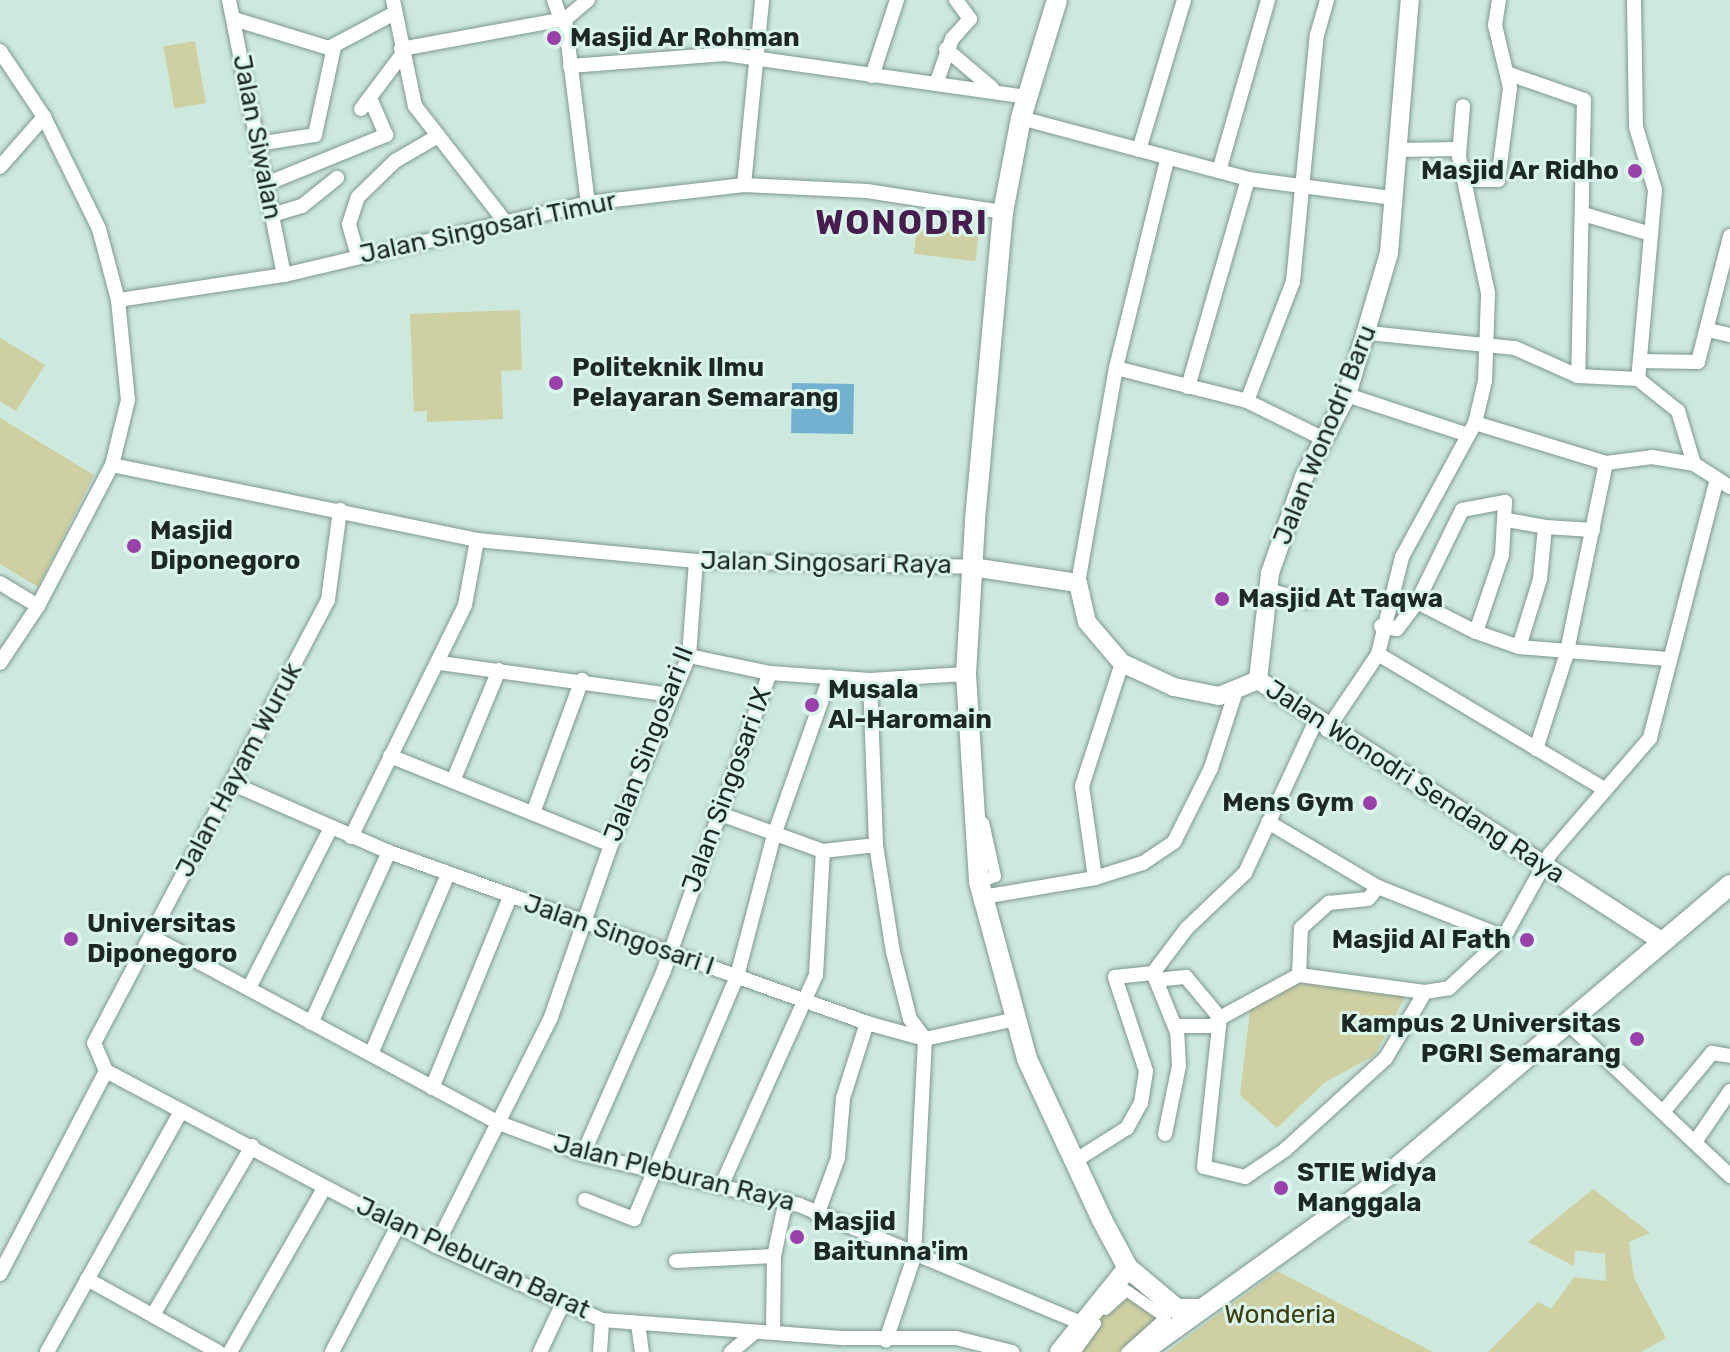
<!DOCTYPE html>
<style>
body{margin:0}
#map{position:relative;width:1730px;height:1352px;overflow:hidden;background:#cde8dd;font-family:Rubik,sans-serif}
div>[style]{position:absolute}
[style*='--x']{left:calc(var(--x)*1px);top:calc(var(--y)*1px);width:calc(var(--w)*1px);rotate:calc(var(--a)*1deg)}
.green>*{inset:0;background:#cfd0a2;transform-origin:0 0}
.water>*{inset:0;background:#72b1cf;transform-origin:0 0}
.roads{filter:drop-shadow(0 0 2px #7e988e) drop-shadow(0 0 2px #7e988e)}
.pedestrian>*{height:11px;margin:-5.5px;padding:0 5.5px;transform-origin:5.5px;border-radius:5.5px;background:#fff}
.minor>*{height:14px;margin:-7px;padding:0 7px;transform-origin:7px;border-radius:7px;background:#fff}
.tertiary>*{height:18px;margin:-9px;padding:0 9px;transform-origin:9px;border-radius:9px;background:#fff}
.secondary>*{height:20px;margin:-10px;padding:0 10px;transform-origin:10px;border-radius:10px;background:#fff}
.dots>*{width:22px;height:22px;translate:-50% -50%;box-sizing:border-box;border:4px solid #daf6ea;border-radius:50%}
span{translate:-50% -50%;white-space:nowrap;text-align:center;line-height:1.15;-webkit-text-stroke:6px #daf6ea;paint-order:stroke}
.poi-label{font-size:26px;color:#1d2824;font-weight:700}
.left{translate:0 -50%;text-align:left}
.right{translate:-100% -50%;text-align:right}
.street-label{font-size:26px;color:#1d2824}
.park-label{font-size:26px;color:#3d3d0f}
.district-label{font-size:34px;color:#471c4f;font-weight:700;letter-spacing:2px}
</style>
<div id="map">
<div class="green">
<i style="left:195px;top:41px;width:63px;height:32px;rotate:80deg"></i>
<i style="left:917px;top:228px;width:62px;height:26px;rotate:7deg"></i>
<i style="clip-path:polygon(520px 310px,522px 370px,501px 371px,503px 419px,427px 422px,427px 411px,414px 412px,410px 314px)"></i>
<i style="clip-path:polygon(0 338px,45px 365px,16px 411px,0 401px)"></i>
<i style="clip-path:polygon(0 418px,94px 475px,38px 587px,0 564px)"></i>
<i style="clip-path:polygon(1288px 980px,1408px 991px,1375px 1055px,1324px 1083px,1277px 1128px,1240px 1095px,1250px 1010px)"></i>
<i style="clip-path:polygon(1593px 1189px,1650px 1233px,1629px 1242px,1634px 1278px,1666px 1338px,1641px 1352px,1488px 1352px,1538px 1302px,1551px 1309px,1574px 1277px,1606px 1281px,1605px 1254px,1575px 1250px,1574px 1266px,1528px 1242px)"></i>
<i style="clip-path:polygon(1277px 1271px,1433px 1352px,1167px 1352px)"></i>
<i style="clip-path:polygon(1120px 1284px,1172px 1314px,1119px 1352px,1065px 1352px)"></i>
</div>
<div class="water">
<i style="left:792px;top:383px;width:62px;height:50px;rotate:1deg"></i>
</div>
<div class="roads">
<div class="pedestrian">
<i style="--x:979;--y:882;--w:17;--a:-21"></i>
<i style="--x:995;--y:876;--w:55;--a:-102.5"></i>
<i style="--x:1105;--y:1309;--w:28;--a:-42"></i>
<i style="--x:1126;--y:1290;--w:47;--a:34.7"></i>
<i style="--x:1165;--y:1317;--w:52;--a:138.1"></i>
<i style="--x:1074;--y:1352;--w:36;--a:-54"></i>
</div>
<div class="minor">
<i style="--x:229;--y:0;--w:280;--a:78.7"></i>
<i style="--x:393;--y:0;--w:108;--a:78.3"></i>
<i style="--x:415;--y:106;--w:143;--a:52.1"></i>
<i style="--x:554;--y:0;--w:20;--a:70"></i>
<i style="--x:588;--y:0;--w:30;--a:140"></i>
<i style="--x:565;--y:19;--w:185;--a:82.9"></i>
<i style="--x:1634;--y:0;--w:127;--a:89.1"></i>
<i style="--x:1636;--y:127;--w:66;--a:73.2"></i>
<i style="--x:1655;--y:190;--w:190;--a:95.1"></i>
<i style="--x:234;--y:19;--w:99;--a:17"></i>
<i style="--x:329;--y:48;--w:70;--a:-28"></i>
<i style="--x:401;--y:49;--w:167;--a:-10.4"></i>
<i style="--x:946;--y:49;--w:60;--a:40.3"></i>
<i style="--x:0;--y:51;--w:79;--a:56.3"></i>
<i style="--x:44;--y:117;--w:125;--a:63.8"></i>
<i style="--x:99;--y:229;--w:73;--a:75"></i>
<i style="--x:118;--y:300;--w:100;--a:84.3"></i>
<i style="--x:128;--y:400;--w:67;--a:103.8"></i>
<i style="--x:112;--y:465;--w:159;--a:117.7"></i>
<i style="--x:38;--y:606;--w:44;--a:-148.8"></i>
<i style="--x:570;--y:66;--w:155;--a:-4.4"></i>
<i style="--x:725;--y:54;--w:306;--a:8.1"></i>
<i style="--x:1509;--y:74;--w:79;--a:19.1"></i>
<i style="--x:1584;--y:100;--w:276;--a:91.2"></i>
<i style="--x:872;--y:76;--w:80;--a:-71.8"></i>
<i style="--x:936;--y:84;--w:48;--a:-70.4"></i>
<i style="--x:952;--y:39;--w:27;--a:-48"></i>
<i style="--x:970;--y:19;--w:24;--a:-126"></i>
<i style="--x:361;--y:109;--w:66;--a:-53"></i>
<i style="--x:1021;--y:118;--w:235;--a:15"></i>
<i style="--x:1248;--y:179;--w:145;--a:7.5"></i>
<i style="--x:258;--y:144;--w:58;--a:-9"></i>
<i style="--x:315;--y:135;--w:90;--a:-77.8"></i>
<i style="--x:1139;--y:150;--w:157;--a:-73.3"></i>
<i style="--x:1397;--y:150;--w:61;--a:-0.9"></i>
<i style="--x:1167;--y:160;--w:214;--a:103.8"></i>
<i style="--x:1116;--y:368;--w:135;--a:14.1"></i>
<i style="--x:1247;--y:401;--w:84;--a:26.3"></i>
<i style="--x:0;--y:167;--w:67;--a:-48.7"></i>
<i style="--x:1219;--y:171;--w:178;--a:-74"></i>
<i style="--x:1469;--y:180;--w:29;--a:0"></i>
<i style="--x:1498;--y:180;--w:93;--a:-82.6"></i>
<i style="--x:1510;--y:88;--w:65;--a:-103.4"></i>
<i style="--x:1495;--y:25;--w:25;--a:-81"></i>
<i style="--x:266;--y:184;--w:130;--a:-22.2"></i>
<i style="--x:386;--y:135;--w:40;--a:-113.4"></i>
<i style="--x:744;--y:185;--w:186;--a:-84.4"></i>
<i style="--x:1583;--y:214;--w:71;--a:16.4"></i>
<i style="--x:272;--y:215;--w:31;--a:-17"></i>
<i style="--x:302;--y:206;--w:45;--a:-38.7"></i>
<i style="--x:358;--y:256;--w:33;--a:-106"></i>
<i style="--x:349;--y:224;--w:28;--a:-72"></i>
<i style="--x:358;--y:197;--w:52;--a:-44.2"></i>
<i style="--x:395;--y:161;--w:50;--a:-30.2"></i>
<i style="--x:118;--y:300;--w:168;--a:-8.6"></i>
<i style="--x:284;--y:275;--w:312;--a:-13.3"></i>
<i style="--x:588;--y:203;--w:157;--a:-6.6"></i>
<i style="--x:744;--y:185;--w:123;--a:2.8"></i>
<i style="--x:867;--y:191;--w:138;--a:8.8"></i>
<i style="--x:1708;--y:330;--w:23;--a:13"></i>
<i style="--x:1369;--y:333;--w:147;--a:5.9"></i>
<i style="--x:1515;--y:348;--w:69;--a:24"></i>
<i style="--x:1578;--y:376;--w:60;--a:2.9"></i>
<i style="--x:1638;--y:379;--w:51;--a:38.7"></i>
<i style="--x:1678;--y:411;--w:55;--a:73.2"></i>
<i style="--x:1641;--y:361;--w:57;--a:1"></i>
<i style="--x:1698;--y:362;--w:130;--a:-75.7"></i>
<i style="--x:1188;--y:387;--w:216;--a:-73.9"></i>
<i style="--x:1347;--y:395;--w:124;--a:18.3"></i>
<i style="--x:1247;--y:401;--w:128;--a:-68.9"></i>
<i style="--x:1293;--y:282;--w:248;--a:-84.5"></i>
<i style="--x:1317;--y:35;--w:36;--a:-74"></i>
<i style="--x:1475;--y:423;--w:137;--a:17"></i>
<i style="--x:1606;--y:463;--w:46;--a:-7.4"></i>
<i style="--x:1652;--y:457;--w:43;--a:9.5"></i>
<i style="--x:1694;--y:464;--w:43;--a:32.6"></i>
<i style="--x:112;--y:465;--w:373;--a:11.6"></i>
<i style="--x:477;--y:540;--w:220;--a:5.5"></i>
<i style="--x:696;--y:561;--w:276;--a:1.2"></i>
<i style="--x:1507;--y:520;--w:39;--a:10"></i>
<i style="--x:1078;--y:583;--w:218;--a:-80"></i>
<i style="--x:1267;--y:590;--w:44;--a:14.3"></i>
<i style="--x:1417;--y:602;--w:102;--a:-63.9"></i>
<i style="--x:1462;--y:510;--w:44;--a:-10.5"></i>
<i style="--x:1505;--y:502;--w:53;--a:93.2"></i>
<i style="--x:1502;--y:555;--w:81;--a:108.7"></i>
<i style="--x:1476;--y:632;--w:46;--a:19.2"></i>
<i style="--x:1519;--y:647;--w:71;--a:-72.8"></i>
<i style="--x:1540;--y:579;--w:52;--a:-84.5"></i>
<i style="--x:1545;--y:527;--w:48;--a:3.6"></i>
<i style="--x:1381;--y:626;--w:16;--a:11"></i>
<i style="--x:1397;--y:629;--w:34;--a:-53"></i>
<i style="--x:1417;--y:602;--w:66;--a:27"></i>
<i style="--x:1519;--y:647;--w:149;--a:4.6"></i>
<i style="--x:1378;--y:654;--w:262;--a:30.8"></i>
<i style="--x:689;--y:656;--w:83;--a:11.9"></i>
<i style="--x:770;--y:673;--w:100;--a:4"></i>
<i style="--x:870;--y:680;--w:96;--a:-3.6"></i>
<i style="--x:0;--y:663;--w:69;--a:-56.3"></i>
<i style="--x:440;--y:663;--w:234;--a:7.9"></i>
<i style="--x:870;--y:680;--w:165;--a:87.9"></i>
<i style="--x:876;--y:845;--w:108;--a:81"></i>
<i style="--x:893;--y:952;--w:69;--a:75.8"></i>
<i style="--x:910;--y:1019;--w:25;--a:53"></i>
<i style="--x:925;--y:1039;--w:218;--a:92.9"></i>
<i style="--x:914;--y:1257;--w:88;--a:108.6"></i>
<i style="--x:1327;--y:730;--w:92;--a:-56.1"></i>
<i style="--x:1378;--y:654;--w:100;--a:-76.1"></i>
<i style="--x:1402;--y:557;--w:153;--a:-61.4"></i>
<i style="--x:1475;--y:423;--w:43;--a:-76.6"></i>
<i style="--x:1485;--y:381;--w:88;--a:-88"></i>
<i style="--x:1488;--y:293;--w:140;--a:-102"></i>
<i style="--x:1459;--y:156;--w:50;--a:-85.4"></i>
<i style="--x:1536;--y:749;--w:98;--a:-72.1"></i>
<i style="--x:1566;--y:656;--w:197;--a:-78.3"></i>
<i style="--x:390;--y:756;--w:238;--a:21.9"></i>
<i style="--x:453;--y:781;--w:120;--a:-67.5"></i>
<i style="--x:231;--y:783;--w:172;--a:23.6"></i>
<i style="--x:389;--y:852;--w:508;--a:19.68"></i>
<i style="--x:867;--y:1023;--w:60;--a:15.4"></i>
<i style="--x:925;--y:1039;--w:93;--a:-12.4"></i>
<i style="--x:715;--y:812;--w:115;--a:19.9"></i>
<i style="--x:823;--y:851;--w:53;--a:-6.5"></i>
<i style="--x:533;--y:813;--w:142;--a:-69.8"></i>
<i style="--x:1268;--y:822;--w:128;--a:30.6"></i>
<i style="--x:1378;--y:887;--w:136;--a:21.6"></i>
<i style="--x:351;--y:837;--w:258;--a:-63.8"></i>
<i style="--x:465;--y:605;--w:66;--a:-79.5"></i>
<i style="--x:1095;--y:878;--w:93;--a:-98"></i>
<i style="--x:1082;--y:786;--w:129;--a:-72"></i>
<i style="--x:983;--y:897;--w:114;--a:-9.6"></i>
<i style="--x:1095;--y:878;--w:50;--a:-17.4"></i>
<i style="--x:1143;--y:863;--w:37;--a:-34"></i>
<i style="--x:1174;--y:842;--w:83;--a:-63.4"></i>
<i style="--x:1211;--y:768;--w:78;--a:-72"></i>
<i style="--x:152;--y:937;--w:394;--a:28.2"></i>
<i style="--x:499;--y:1123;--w:90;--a:20.3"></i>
<i style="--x:583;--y:1154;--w:222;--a:13.3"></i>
<i style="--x:799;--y:1205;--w:303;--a:22.7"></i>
<i style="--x:1299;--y:975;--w:47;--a:-87.6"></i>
<i style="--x:1301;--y:928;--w:38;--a:-42"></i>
<i style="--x:1329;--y:903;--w:39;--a:-6"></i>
<i style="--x:1368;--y:899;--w:16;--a:-50"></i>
<i style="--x:1156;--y:980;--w:30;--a:-6"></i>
<i style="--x:1186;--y:977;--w:53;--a:50.3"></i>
<i style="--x:1220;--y:1018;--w:11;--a:131"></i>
<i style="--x:1213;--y:1026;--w:38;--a:180"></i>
<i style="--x:249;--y:988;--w:178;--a:-62.9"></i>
<i style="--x:1425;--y:992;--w:77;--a:120.6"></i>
<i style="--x:1386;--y:1058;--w:137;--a:137.7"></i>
<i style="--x:1285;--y:1150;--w:48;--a:146"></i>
<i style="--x:1245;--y:1177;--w:42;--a:-166.3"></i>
<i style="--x:1204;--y:1167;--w:150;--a:-83.9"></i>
<i style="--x:1220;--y:1018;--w:90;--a:-28.6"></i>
<i style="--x:1299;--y:975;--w:127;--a:7.7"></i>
<i style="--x:1425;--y:992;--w:24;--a:-9"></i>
<i style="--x:1449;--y:988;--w:75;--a:-42.8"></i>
<i style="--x:1504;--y:937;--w:95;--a:-61"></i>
<i style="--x:1550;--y:854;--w:153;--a:-49.2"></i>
<i style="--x:1650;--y:738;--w:263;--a:-75.5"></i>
<i style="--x:311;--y:1023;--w:188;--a:-65.5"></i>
<i style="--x:1571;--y:1026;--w:219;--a:43.3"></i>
<i style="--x:371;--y:1054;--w:196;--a:-66.8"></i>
<i style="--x:106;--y:1071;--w:374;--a:27.9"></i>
<i style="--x:436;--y:1246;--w:182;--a:24"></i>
<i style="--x:602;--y:1320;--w:243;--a:4.3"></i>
<i style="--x:844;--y:1338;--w:112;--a:0"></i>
<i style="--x:956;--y:1338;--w:58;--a:14"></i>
<i style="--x:432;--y:1088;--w:206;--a:-67.8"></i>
<i style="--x:1663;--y:1112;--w:77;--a:-50.3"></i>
<i style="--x:1712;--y:1053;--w:18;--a:9"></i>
<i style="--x:1165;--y:1134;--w:69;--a:-78.4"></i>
<i style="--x:1179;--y:1066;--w:34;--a:-93"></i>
<i style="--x:1177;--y:1032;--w:64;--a:-112.1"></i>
<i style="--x:1153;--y:973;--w:56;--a:-52.9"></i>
<i style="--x:1187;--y:928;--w:80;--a:-43.5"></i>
<i style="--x:1245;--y:873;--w:166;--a:-65"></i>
<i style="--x:1695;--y:1142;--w:62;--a:-55.5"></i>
<i style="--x:583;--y:1154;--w:201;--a:-66.2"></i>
<i style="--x:664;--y:970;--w:315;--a:-70.4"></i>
<i style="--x:1073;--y:1162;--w:64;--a:-32.2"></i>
<i style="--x:1127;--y:1128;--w:29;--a:-61"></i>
<i style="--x:1141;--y:1103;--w:32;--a:-81"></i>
<i style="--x:1146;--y:1071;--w:99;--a:-108.3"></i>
<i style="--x:1115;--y:977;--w:38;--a:-6"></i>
<i style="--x:723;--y:1182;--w:227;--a:-65.8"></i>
<i style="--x:816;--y:975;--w:124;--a:-86.8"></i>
<i style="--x:585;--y:1200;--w:53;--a:21.2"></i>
<i style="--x:634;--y:1219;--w:264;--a:-67"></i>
<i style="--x:737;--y:976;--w:146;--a:-75.3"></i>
<i style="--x:774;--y:835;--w:168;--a:-70.5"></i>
<i style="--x:817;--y:1215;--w:61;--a:-69.8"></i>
<i style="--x:838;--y:1158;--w:60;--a:-85.2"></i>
<i style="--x:843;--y:1098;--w:79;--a:-72.3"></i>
<i style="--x:436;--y:1246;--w:256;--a:-63.3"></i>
<i style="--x:551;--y:1017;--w:182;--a:-70.8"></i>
<i style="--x:611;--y:845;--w:204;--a:-67.6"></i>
<i style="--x:689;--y:656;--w:95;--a:-85.8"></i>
<i style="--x:676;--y:1261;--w:98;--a:-2.9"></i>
<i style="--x:0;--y:1274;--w:229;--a:-62.4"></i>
<i style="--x:106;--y:1071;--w:30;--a:-113"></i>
<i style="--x:94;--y:1043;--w:501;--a:-62.16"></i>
<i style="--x:328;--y:600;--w:91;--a:-82.4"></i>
<i style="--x:87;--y:1279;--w:150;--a:29.1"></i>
<i style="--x:153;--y:1315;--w:196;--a:-59.6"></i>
<i style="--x:638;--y:1324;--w:28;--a:82"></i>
<i style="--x:773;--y:1333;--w:77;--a:-89.3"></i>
<i style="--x:774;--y:1256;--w:57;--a:-77.9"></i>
<i style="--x:47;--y:1352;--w:276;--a:-60.9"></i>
<i style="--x:230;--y:1352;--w:190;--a:-60.1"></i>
<i style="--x:332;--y:1352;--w:142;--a:-62.4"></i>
<i style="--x:540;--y:1352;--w:52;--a:-64.9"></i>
<i style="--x:600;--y:1352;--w:32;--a:-86"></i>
<i style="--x:731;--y:1352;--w:31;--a:-40"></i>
</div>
<div class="tertiary">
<i style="--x:972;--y:567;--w:107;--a:8.6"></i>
<i style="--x:1078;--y:583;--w:40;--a:77"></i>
<i style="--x:1087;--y:622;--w:54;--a:49.5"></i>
<i style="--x:1122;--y:663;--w:57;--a:24.8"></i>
<i style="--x:1174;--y:687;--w:46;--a:11.3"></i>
<i style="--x:1219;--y:696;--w:42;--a:-22.3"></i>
<i style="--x:1258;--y:680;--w:482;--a:32.9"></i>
<i style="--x:1258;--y:680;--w:108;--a:-83.6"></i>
<i style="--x:1270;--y:573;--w:102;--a:-70.5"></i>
<i style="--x:1304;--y:477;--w:93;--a:-62.3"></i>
<i style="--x:1347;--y:395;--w:148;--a:-73.5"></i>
<i style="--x:1389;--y:253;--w:254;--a:-85.3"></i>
</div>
<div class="secondary">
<i style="--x:1057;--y:0;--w:123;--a:107"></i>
<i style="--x:1021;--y:118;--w:96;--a:100.8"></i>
<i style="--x:1003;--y:212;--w:311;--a:95.2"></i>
<i style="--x:975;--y:522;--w:152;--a:93.4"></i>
<i style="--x:966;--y:674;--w:208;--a:86.4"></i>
<i style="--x:979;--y:882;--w:183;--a:74.8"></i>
<i style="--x:1027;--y:1059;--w:178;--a:65"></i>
<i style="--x:1102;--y:1220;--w:55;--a:61.6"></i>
<i style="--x:1128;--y:1268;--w:64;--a:39.9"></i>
<i style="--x:1177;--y:1309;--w:21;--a:0"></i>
<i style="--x:1060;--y:1352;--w:108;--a:-51"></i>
<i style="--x:1142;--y:1352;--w:302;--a:-35.7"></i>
<i style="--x:1387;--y:1176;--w:450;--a:-40.3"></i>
</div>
</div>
<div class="dots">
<i style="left:554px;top:38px;background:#9a40ab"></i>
<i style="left:1635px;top:171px;background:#9a40ab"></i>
<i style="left:556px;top:383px;background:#9a40ab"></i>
<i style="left:134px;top:546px;background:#9a40ab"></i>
<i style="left:1222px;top:599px;background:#9a40ab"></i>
<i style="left:812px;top:705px;background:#9a40ab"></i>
<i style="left:1370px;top:803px;background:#9a40ab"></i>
<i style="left:71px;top:939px;background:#9a40ab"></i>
<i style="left:1527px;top:940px;background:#9a40ab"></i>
<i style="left:1637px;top:1039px;background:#9a40ab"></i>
<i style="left:1281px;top:1188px;background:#9a40ab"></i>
<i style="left:797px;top:1237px;background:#9a40ab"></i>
</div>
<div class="poi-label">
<span class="left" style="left:570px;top:38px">Masjid Ar Rohman</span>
<span class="right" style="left:1619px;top:171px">Masjid Ar Ridho</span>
<span class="left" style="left:572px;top:383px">Politeknik Ilmu<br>Pelayaran Semarang</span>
<span class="left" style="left:150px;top:546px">Masjid<br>Diponegoro</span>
<span class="left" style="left:1238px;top:599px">Masjid At Taqwa</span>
<span class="left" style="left:828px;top:705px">Musala<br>Al-Haromain</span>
<span class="right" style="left:1354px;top:803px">Mens Gym</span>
<span class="left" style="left:87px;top:939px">Universitas<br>Diponegoro</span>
<span class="right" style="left:1511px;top:940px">Masjid Al Fath</span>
<span class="right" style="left:1621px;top:1039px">Kampus 2 Universitas<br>PGRI Semarang</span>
<span class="left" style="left:1297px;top:1188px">STIE Widya<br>Manggala</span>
<span class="left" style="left:813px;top:1237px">Masjid<br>Baitunna'im</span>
</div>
<div class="street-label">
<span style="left:257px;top:137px;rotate:79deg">Jalan Siwalan</span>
<span style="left:488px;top:228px;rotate:-12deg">Jalan Singosari Timur</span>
<span style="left:1325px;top:435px;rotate:-68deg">Jalan Wonodri Baru</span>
<span style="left:826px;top:563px;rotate:1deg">Jalan Singosari Raya</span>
<span style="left:649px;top:744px;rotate:-69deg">Jalan Singosari II</span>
<span style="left:239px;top:770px;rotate:-62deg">Jalan Hayam Wuruk</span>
<span style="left:1415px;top:782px;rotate:33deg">Jalan Wonodri Sendang Raya</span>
<span style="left:727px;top:790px;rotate:-70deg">Jalan Singosari IX</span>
<span style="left:619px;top:935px;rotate:19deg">Jalan Singosari I</span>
<span style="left:674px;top:1173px;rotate:14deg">Jalan Pleburan Raya</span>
<span style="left:473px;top:1258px;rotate:25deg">Jalan Pleburan Barat</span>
</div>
<div class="park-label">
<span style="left:1280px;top:1315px">Wonderia</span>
</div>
<div class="district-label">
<span style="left:902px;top:223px">WONODRI</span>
</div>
</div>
